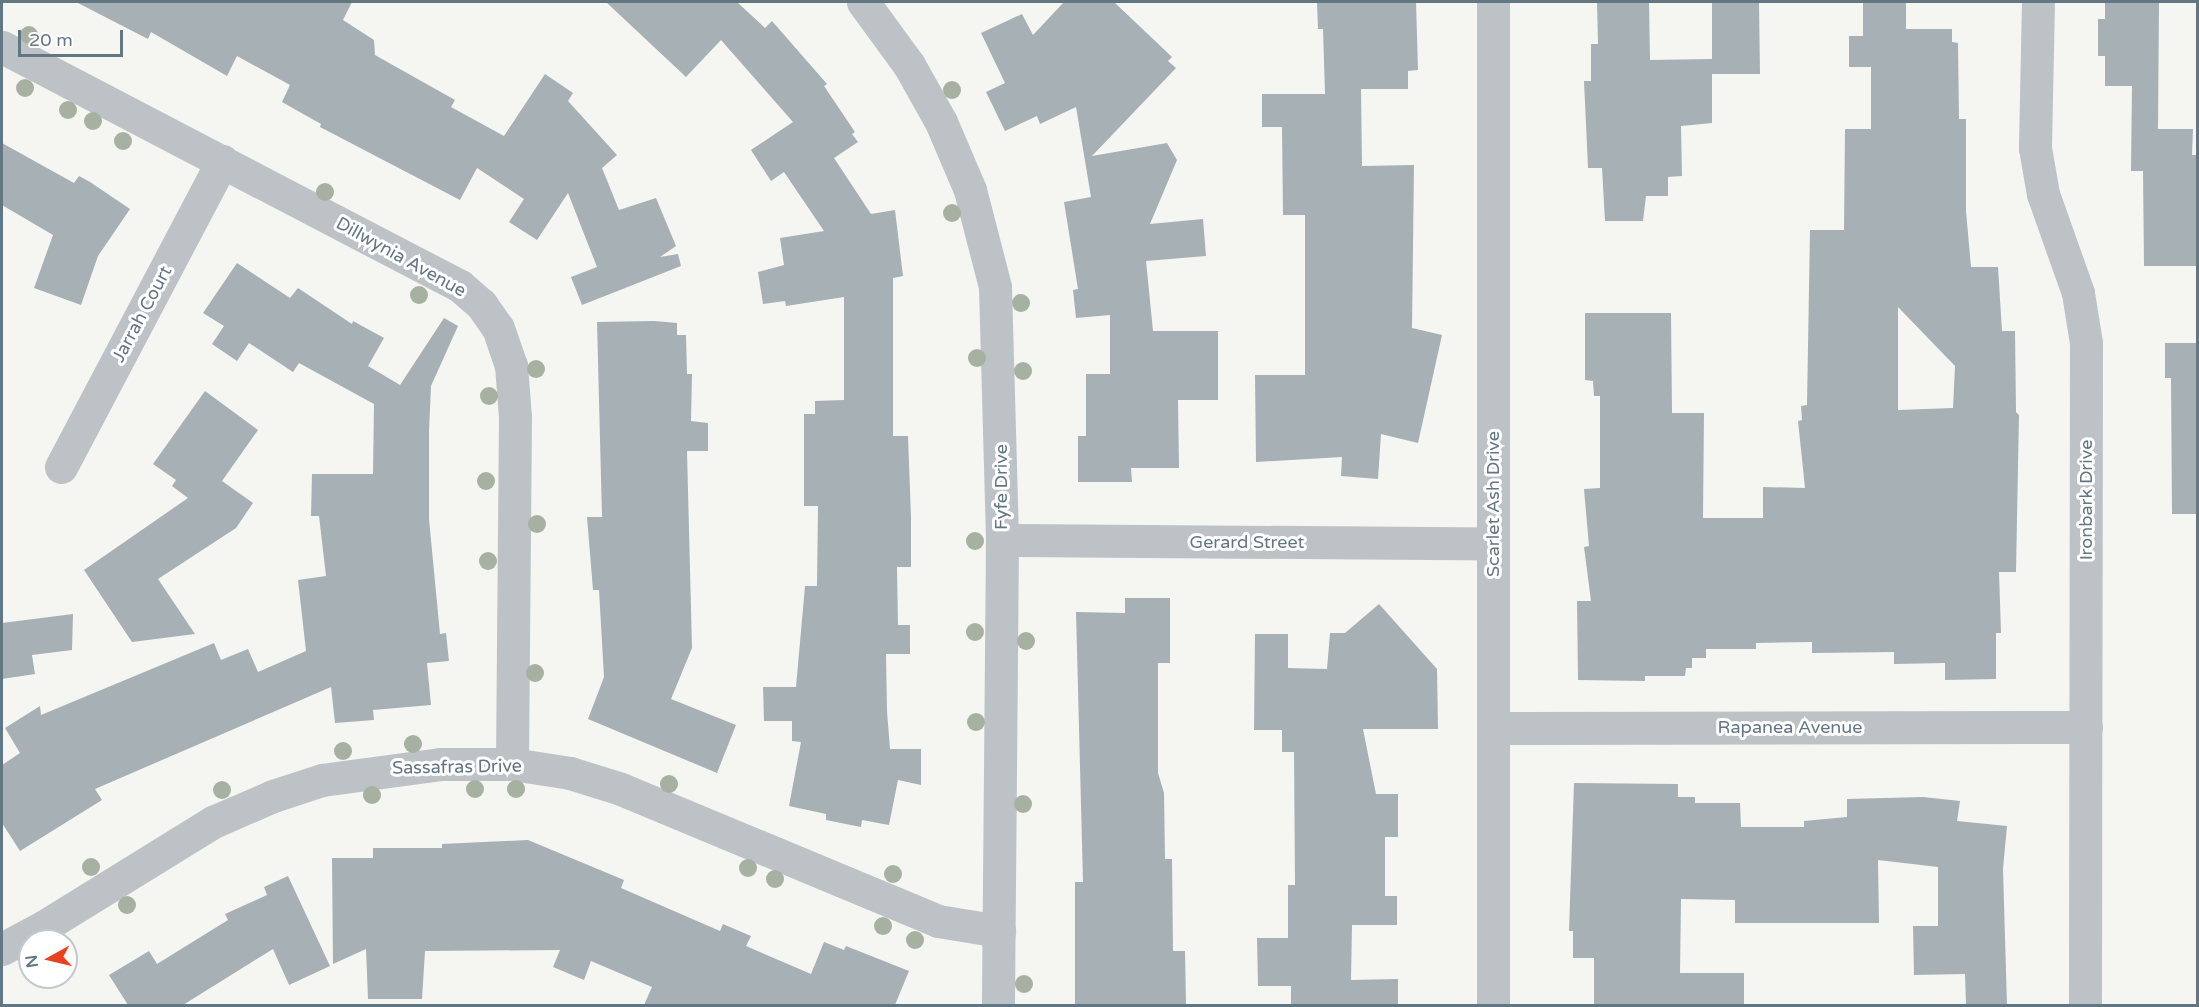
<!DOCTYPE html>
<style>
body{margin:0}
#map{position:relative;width:2199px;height:1007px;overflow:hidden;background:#f5f5f1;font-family:"Varela Round",sans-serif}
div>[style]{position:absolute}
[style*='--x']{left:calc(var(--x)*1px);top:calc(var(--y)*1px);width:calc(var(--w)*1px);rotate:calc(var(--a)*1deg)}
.building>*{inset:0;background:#a7b0b5}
.minor>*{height:33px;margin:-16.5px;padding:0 16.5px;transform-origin:16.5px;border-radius:16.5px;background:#bdc2c6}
.trees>*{width:18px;height:18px;margin:-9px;border-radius:50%;background:#a7b1a2}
span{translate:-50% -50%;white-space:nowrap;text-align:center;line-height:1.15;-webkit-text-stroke:6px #fff;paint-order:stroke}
.street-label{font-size:18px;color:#637783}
.frame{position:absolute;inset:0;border:3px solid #637783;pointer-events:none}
.north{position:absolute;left:18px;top:929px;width:60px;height:60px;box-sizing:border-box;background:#fff;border:2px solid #c1c9cd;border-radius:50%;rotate:262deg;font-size:16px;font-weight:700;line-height:24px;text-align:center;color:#637783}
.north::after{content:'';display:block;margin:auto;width:21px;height:27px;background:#e8411f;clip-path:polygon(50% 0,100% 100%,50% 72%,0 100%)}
.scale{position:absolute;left:18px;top:30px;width:105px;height:27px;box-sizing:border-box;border:3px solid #637783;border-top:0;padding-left:8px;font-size:18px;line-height:21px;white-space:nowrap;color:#637783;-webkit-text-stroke:4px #fff;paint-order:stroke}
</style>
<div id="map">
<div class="building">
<i style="clip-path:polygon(76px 2px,352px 2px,343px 20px,374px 40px,375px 55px,455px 100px,451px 107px,504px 136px,545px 74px,573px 93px,568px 101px,617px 155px,602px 168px,619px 210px,656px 198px,676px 246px,660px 257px,678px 254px,681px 266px,582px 305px,571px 277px,597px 267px,568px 193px,537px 240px,509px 222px,524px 199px,477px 168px,460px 200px,320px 127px,321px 124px,282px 102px,290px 85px,237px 56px,227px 76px,151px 32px,148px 39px)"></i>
<i style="clip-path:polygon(606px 2px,737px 2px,765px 28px,772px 21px,827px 84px,824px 86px,855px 132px,852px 134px,858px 142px,834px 158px,871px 214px,895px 210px,903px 276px,893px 278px,893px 436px,908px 436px,911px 517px,911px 567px,897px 567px,898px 625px,910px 625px,910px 654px,886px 654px,887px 711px,890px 749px,921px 749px,921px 785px,898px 780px,889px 825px,862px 820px,861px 827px,826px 820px,826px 814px,789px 806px,801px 742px,792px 741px,792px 721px,764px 721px,763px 687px,796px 687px,805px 586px,817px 586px,818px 506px,804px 506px,804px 414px,815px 414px,815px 401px,844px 400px,844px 297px,786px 306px,785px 301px,763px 304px,758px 272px,784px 265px,780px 238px,824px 231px,784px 172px,771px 181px,751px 150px,793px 122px,721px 40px,686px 77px)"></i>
<i style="clip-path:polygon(1064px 2px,1114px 2px,1172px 57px,1168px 61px,1176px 68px,1092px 156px,1167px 143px,1177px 160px,1150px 224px,1203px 219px,1206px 256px,1146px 261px,1153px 331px,1218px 331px,1218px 400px,1178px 400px,1179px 468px,1131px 468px,1132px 482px,1078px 482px,1078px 436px,1086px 436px,1086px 374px,1110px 374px,1110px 315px,1076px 318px,1073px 290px,1078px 289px,1064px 202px,1091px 197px,1076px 107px,1040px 124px,1037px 116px,1005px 131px,986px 92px,1005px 83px,981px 33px,1022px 14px,1033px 35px)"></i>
<i style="clip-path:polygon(1317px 2px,1416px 2px,1418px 70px,1408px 71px,1408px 89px,1361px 89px,1362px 166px,1414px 165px,1412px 328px,1442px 335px,1418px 443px,1381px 434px,1378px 479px,1341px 476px,1342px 457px,1256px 462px,1255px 375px,1305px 375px,1305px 215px,1283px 215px,1282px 127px,1262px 127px,1262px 94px,1325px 94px,1323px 29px,1318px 29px)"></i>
<i style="clip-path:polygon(1597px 2px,1649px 2px,1650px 60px,1712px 59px,1712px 2px,1759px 2px,1760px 74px,1712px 74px,1712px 123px,1681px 126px,1682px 176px,1668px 177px,1668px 196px,1646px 196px,1643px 221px,1605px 221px,1602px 168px,1588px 168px,1584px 81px,1591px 81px,1591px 44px,1598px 44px)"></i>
<i style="clip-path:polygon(evenodd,1863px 2px,1906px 2px,1906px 29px,1952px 29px,1952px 42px,1958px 43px,1959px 119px,1966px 119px,1966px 211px,1971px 267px,1998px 267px,2002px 331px,2015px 331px,2016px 412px,2019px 415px,2016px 572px,1999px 572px,2001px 633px,1996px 633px,1996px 679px,1945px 680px,1945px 663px,1894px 664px,1894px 652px,1812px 653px,1812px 642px,1756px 643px,1756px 649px,1706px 649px,1706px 658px,1692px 658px,1692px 668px,1686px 668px,1685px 676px,1645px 676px,1645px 681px,1578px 680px,1577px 601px,1591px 601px,1584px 547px,1589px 546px,1584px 489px,1600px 488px,1600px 396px,1594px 396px,1593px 381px,1585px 380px,1585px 313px,1671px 313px,1672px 413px,1704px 413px,1703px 518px,1763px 518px,1763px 487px,1805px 488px,1798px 421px,1802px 420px,1801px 406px,1807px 405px,1810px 230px,1844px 230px,1845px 129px,1871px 129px,1871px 67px,1849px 67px,1849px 36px,1863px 36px,1863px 2px,1898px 307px,1955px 366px,1953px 408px,1898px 410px,1898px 307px)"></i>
<i style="clip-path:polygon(2105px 2px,2159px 2px,2158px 129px,2193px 129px,2192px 155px,2198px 155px,2198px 266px,2144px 266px,2143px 171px,2131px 171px,2132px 86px,2105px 86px,2105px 56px,2098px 56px,2098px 19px,2105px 19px)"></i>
<i style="clip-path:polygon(2px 143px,74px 183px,79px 176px,90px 182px,130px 209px,98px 256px,81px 305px,34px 288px,53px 235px,2px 205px)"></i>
<i style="clip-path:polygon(237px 263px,290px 298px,298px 288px,352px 324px,353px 321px,384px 338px,368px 366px,400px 385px,444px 318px,458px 326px,431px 386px,429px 431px,429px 519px,440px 634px,446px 633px,449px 661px,427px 663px,431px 705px,373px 710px,374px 720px,335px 723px,331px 687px,95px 789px,102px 800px,20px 851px,2px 823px,2px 765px,20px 753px,5px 728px,40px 706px,41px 715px,214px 643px,221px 660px,248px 649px,258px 672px,306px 651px,298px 580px,326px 576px,319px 516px,311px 516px,312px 474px,373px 474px,374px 404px,299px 363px,293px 372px,249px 343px,237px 361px,212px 344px,224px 326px,203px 313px)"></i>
<i style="clip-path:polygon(654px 321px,677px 323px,677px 335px,686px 335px,687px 374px,692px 374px,691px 421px,708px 423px,708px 451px,687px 451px,692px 648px,671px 699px,736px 725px,717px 773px,588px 719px,604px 677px,599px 590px,593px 590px,587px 517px,602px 517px,597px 322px)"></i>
<i style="clip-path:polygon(2165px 343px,2198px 343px,2198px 514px,2172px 514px,2171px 378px,2165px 378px)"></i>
<i style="clip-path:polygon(205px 391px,258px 430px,222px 481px,253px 503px,236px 528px,158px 579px,195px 634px,132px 642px,84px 570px,188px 498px,172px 486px,176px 480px,153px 464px)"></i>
<i style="clip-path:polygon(1125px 598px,1170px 598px,1170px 663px,1158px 663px,1158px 773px,1164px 793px,1165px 859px,1172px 859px,1173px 951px,1185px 951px,1186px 1005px,1075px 1005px,1075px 882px,1083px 882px,1076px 612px,1125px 613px)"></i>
<i style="clip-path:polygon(1379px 604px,1437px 669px,1438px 729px,1363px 729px,1376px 794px,1398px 794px,1398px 837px,1385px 837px,1385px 896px,1397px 896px,1397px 925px,1352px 925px,1351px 980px,1398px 979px,1398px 1005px,1291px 1005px,1291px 986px,1258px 986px,1257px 938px,1288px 938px,1288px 885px,1295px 885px,1294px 752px,1282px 752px,1282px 730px,1254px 730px,1255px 634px,1288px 634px,1288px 668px,1327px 669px,1330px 633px,1345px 633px)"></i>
<i style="clip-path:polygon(73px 614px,72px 650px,32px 655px,35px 674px,2px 679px,2px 623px)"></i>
<i style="clip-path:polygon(1574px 783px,1678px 784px,1678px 797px,1695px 797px,1695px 803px,1740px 803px,1741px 827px,1804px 827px,1804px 821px,1847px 817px,1847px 799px,1923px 797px,1960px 801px,1957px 821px,2007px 826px,2003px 869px,2007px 1005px,1966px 1005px,1965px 974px,1914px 975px,1913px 926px,1938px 926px,1938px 867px,1878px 860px,1879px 923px,1735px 923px,1735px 900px,1681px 899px,1680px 973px,1744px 973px,1744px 1005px,1594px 1005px,1594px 958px,1573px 958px,1573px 931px,1569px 931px)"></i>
<i style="clip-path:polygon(528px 840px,624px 880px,621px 888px,720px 931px,723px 924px,751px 936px,746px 946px,811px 974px,824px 942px,844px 950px,846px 946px,909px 971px,895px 1005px,644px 1005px,652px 987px,591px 961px,584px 980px,553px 967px,560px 950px,425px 951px,422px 999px,368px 999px,366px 949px,333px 964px,332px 858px,373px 858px,373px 848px,442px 848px,442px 844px)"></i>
<i style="clip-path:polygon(288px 876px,330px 966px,289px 985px,273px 949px,183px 1005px,128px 1005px,109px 975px,149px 951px,157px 964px,228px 920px,225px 914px,267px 895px,264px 887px)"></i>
</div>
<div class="minor">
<i style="--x:863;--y:2;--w:78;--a:53.9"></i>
<i style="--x:909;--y:65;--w:65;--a:60.7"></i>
<i style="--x:941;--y:122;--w:74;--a:66.9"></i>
<i style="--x:970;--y:190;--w:100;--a:75.5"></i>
<i style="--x:995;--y:287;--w:253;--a:88.4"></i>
<i style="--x:1002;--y:540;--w:466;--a:90.5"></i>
<i style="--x:1493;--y:2;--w:1004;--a:90"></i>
<i style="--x:2038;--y:2;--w:146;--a:91.2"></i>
<i style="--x:2035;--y:148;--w:47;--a:80.1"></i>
<i style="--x:2043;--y:194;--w:105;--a:70.5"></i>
<i style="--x:2078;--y:293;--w:51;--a:80.9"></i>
<i style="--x:2086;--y:343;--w:663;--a:90.09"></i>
<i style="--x:2;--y:47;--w:517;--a:27.56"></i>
<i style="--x:460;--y:286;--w:28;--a:41"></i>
<i style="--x:481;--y:304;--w:29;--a:55"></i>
<i style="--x:498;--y:328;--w:39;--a:71"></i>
<i style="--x:511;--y:365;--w:52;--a:85.6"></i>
<i style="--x:515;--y:417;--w:347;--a:90.5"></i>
<i style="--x:61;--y:467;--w:346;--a:-62.2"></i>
<i style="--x:1002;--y:540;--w:490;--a:0.4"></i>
<i style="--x:1495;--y:728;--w:591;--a:-0.1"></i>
<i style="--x:2;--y:949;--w:47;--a:-28.2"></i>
<i style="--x:43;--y:927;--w:200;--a:-31.7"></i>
<i style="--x:213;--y:822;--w:65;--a:-23.4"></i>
<i style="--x:273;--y:796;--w:52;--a:-18.1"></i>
<i style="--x:322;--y:780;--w:119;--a:-7.7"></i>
<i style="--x:440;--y:764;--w:72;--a:0"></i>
<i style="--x:512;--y:764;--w:59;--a:8.8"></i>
<i style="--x:570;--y:773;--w:53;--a:17.4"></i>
<i style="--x:621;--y:789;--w:343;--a:22.6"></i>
<i style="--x:938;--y:921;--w:62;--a:9.3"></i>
</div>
<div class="trees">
<i style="left:29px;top:35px"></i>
<i style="left:25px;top:88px"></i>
<i style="left:952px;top:90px"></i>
<i style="left:68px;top:110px"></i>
<i style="left:93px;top:121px"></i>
<i style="left:123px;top:141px"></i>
<i style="left:325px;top:192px"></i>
<i style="left:952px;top:213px"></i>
<i style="left:419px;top:295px"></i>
<i style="left:1021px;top:303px"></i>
<i style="left:977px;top:358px"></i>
<i style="left:536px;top:369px"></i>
<i style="left:1023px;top:371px"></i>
<i style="left:489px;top:396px"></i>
<i style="left:486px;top:481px"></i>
<i style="left:537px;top:524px"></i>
<i style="left:975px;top:541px"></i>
<i style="left:488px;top:561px"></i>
<i style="left:975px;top:632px"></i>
<i style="left:1026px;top:641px"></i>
<i style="left:535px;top:673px"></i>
<i style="left:976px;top:722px"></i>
<i style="left:413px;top:744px"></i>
<i style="left:343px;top:751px"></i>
<i style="left:669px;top:784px"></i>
<i style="left:475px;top:789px"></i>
<i style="left:516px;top:789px"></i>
<i style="left:222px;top:790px"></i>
<i style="left:372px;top:795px"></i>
<i style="left:1023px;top:804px"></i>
<i style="left:91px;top:867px"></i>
<i style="left:748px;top:868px"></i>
<i style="left:893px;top:874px"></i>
<i style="left:775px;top:879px"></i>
<i style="left:127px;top:905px"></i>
<i style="left:883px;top:926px"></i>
<i style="left:915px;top:940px"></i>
<i style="left:1024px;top:984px"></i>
</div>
<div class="street-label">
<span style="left:401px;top:257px;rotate:29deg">Dillwynia Avenue</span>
<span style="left:142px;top:314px;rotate:-62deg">Jarrah Court</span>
<span style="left:1001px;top:487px;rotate:-90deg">Fyfe Drive</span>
<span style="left:2086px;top:500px;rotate:-90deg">Ironbark Drive</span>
<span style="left:1493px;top:504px;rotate:-90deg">Scarlet Ash Drive</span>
<span style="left:1247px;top:542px">Gerard Street</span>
<span style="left:1790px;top:727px">Rapanea Avenue</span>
<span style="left:457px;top:767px;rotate:-1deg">Sassafras Drive</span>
</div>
<div class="frame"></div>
<div class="north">N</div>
<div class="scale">20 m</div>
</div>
